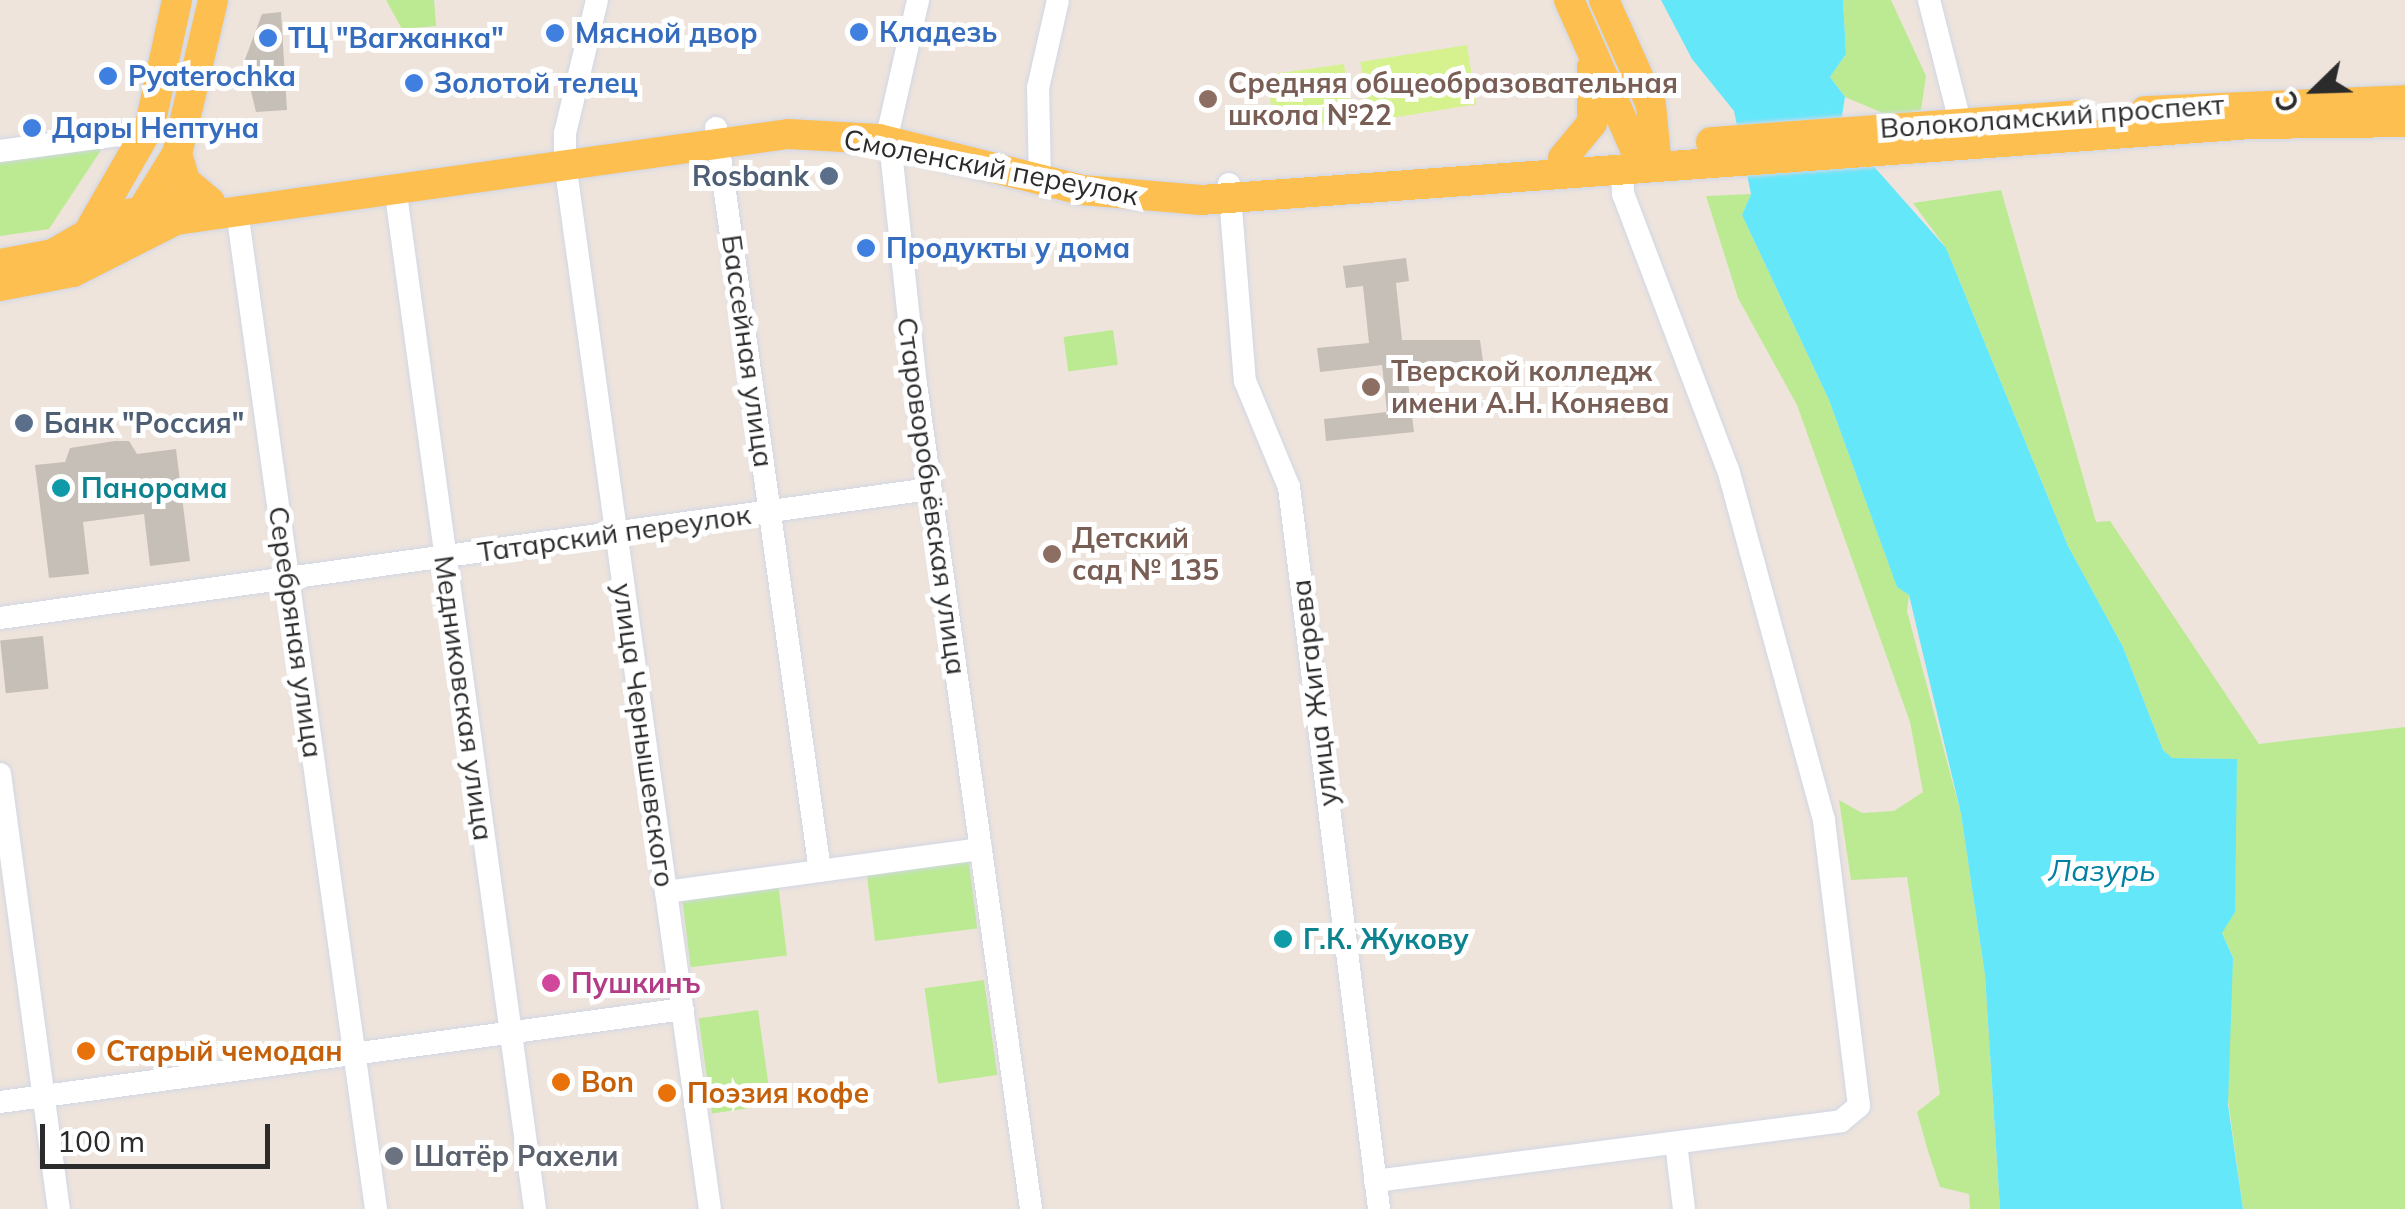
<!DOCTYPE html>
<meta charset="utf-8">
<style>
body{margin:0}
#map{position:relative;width:2405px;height:1209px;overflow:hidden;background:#eee4dc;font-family:Mulish,sans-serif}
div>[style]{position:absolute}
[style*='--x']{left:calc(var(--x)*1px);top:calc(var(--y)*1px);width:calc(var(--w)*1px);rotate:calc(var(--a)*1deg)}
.green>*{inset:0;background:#bcea93;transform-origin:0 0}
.pitch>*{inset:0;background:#d5f28e;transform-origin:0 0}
.water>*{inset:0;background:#65e7fa}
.building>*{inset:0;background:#c6bfb7;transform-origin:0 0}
.roads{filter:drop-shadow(0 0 2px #d1d7e5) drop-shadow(0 0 2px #d1d7e5)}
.minor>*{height:22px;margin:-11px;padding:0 11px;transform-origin:11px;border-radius:11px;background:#fff}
.major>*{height:30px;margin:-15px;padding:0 15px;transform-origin:15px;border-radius:15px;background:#febf51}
.dots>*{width:28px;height:28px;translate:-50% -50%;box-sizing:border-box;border:5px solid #fff;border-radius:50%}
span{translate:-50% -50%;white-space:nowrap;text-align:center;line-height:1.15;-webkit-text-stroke:10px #fff;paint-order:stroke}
.shop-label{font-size:28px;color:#366cbe;font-weight:700}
.left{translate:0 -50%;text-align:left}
.education-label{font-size:28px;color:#785e54;font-weight:700}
.street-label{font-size:28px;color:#2b2b2b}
.service-label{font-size:28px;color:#4e5e75;font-weight:700}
.right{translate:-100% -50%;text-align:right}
.culture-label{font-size:28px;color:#0d838f;font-weight:700}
.hotel-label{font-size:28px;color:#b23c85;font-weight:700}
.food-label{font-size:28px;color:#c56008;font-weight:700}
.worship-label{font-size:28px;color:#5b616d;font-weight:700}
.water-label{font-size:30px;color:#0180a2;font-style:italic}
.north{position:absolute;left:2265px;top:40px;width:100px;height:100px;-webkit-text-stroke:8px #fff;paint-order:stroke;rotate:247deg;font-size:28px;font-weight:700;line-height:40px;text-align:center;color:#2b2b2b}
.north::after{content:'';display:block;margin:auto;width:35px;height:45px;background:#2b2b2b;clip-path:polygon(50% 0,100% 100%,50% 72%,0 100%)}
.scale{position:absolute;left:40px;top:1124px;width:230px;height:45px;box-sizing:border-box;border:5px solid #2b2b2b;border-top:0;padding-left:12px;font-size:30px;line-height:35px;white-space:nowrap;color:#2b2b2b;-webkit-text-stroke:8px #fff;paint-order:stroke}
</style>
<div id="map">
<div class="green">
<i style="clip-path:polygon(386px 0,434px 0,436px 26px,402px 29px)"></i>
<i style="clip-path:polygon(1843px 0,1891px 0,1926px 76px,1921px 110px,1890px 116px,1845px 97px,1830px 77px,1846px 54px)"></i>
<i style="clip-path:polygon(105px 144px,49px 229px,0 236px,0 158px)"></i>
<i style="clip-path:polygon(2001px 190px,2096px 522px,2110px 521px,2259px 744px,2405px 727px,2405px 1209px,2243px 1209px,2224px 1071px,2233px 958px,2222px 933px,2236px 759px,2171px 758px,2163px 750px,2123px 647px,2068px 546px,1946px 248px,1913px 203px)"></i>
<i style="clip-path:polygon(1751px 194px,1742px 215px,1829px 400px,1897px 586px,1909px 595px,1907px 611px,1961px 814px,1985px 975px,2000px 1209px,1970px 1209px,1969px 1194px,1940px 1187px,1928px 1151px,1917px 1112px,1940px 1094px,1907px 877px,1851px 880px,1839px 800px,1862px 813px,1894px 811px,1923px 792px,1910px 722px,1797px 405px,1738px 298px,1706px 196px)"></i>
<i style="left:1113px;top:330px;width:35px;height:50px;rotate:82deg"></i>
<i style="left:968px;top:853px;width:76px;height:103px;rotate:83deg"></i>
<i style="left:778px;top:883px;width:73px;height:97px;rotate:83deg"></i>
<i style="left:984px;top:980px;width:96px;height:60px;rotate:82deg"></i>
<i style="left:758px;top:1010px;width:96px;height:60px;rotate:82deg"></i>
</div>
<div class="pitch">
<i style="left:1467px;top:45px;width:60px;height:108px;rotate:81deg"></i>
<i style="left:1344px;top:64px;width:56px;height:78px;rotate:82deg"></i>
</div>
<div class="water">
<i style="clip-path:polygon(1661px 0,1843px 0,1846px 54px,1830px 77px,1845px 97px,1840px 128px,1946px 248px,2068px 546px,2123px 647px,2163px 750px,2172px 758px,2237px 759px,2235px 912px,2222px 933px,2233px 958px,2228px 1105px,2243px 1209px,2000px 1209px,1985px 975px,1961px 814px,1909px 595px,1897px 587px,1829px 400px,1742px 215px,1751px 194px,1734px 111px,1692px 59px)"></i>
</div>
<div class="building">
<i style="clip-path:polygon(281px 12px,287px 110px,256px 112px,244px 62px,262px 14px)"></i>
<i style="clip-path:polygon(1406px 258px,1409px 281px,1396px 283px,1402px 340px,1480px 340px,1483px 361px,1406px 364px,1414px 432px,1326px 441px,1324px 419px,1387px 412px,1382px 365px,1320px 372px,1317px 348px,1369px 343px,1363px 286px,1346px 288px,1343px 266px)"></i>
<i style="clip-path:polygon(115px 441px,129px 441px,137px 454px,176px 449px,190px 561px,150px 566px,144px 514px,83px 522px,89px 574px,49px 578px,35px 465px,65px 462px,70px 448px)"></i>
<i style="left:43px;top:636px;width:53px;height:43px;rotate:84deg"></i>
</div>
<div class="roads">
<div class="minor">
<i style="--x:597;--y:0;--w:137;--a:103.5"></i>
<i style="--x:565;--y:133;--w:30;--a:90"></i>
<i style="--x:565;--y:163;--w:1056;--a:82.11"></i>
<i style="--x:1929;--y:0;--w:141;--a:75.7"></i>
<i style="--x:716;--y:128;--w:750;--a:82.03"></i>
<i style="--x:889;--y:128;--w:131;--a:-77.2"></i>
<i style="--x:890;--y:142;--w:243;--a:83.9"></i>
<i style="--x:916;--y:384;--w:833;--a:82.06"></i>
<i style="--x:0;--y:151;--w:119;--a:-7.7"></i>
<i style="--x:118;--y:135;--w:28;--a:13"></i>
<i style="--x:1040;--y:181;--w:93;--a:-91.2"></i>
<i style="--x:1038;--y:88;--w:90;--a:-77.2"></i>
<i style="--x:1229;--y:184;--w:198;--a:85.4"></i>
<i style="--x:1245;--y:381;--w:115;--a:67.5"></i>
<i style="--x:1289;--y:487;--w:728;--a:82.89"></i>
<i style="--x:395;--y:187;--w:1032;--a:82.2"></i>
<i style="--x:237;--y:211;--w:1008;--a:82.07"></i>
<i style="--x:0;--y:618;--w:939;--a:-7.9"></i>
<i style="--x:0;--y:774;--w:439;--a:82.3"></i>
<i style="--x:666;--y:892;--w:318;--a:-7.8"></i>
<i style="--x:0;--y:1102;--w:689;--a:-7.75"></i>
<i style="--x:1676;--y:1143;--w:66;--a:83.1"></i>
<i style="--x:1375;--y:1181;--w:470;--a:-7.3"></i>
<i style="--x:1841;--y:1121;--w:23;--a:-40"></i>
<i style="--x:1859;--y:1106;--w:288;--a:-97"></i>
<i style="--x:1824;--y:820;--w:363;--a:-105.3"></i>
<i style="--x:1728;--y:470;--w:295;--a:-110.8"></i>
<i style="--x:1623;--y:194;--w:24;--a:-92"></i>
</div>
<div class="major">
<i style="--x:1569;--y:0;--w:163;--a:66.1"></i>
<i style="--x:1635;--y:149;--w:28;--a:38"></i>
<i style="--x:1604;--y:0;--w:115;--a:65.9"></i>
<i style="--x:1651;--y:105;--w:61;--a:84.4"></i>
<i style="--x:2145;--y:111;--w:260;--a:-2.4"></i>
<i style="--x:1711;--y:142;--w:369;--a:-4.2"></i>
<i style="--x:177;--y:154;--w:28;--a:73"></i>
<i style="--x:185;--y:181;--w:33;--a:40"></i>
<i style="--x:1563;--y:158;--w:45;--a:-50.4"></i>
<i style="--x:1592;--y:123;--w:56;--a:-90"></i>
<i style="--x:136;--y:220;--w:78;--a:-58.2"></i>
<i style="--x:177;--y:154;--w:158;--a:-76.8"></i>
<i style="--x:92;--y:226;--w:116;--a:-60.1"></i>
<i style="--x:150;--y:125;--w:128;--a:-77.8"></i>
<i style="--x:0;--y:264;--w:54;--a:-10.7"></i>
<i style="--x:53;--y:254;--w:75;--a:-30.3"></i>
<i style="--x:118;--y:216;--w:57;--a:-11.1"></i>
<i style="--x:0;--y:286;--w:74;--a:-10.9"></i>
<i style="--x:73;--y:272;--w:115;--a:-26.8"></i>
<i style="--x:176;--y:220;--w:618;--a:-8"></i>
<i style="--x:788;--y:134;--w:91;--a:3.1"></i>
<i style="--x:879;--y:139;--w:209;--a:14.1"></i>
<i style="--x:1082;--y:190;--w:119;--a:4.8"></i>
<i style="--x:1201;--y:200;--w:1053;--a:-4.14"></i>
<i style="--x:2251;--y:124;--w:154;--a:-0.7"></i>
</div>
</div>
<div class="dots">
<i style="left:859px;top:32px;background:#3f7fe0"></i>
<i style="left:555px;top:33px;background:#3f7fe0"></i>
<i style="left:268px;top:38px;background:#3f7fe0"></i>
<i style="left:108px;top:76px;background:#3f7fe0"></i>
<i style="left:414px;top:83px;background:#3f7fe0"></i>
<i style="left:1208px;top:99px;background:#8d6e63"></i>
<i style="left:32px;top:128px;background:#3f7fe0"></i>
<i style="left:829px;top:176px;background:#5c6f8a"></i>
<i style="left:866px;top:248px;background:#3f7fe0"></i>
<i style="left:1371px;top:387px;background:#8d6e63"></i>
<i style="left:24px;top:423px;background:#5c6f8a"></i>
<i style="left:61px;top:488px;background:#0f9aa8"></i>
<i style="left:1052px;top:554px;background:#8d6e63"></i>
<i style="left:1283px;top:939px;background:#0f9aa8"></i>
<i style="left:551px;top:983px;background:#d1479c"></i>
<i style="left:86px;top:1051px;background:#e8710a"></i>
<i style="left:561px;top:1082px;background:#e8710a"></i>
<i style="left:667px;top:1093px;background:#e8710a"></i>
<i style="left:394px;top:1156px;background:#6b7280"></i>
</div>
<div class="shop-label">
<span class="left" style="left:879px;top:32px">Кладезь</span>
<span class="left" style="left:575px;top:33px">Мясной двор</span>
<span class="left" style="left:288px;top:38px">ТЦ "Вагжанка"</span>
<span class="left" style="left:128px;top:76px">Pyaterochka</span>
<span class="left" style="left:434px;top:83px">Золотой телец</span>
<span class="left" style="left:52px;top:128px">Дары Нептуна</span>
<span class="left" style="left:886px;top:248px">Продукты у дома</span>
</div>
<div class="education-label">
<span class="left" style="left:1228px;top:99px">Средняя общеобразовательная<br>школа №22</span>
<span class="left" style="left:1391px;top:387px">Тверской колледж<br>имени А.Н. Коняева</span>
<span class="left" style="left:1072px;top:554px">Детский<br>сад № 135</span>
</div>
<div class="street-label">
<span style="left:2052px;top:116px;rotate:-4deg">Волоколамский проспект</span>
<span style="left:991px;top:167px;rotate:11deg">Смоленский переулок</span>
<span style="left:748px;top:351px;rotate:82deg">Бассейная улица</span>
<span style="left:932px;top:496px;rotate:82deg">Староворобьёвская улица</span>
<span style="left:614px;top:533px;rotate:-8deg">Татарский переулок</span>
<span style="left:296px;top:632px;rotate:82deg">Серебряная улица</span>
<span style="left:1314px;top:693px;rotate:-97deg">улица Жигарева</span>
<span style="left:464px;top:698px;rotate:82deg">Медниковская улица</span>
<span style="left:644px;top:735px;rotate:82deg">улица Чернышевского</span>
</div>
<div class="service-label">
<span class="right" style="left:809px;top:176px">Rosbank</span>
<span class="left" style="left:44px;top:423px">Банк "Россия"</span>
</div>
<div class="culture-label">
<span class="left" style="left:81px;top:488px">Панорама</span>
<span class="left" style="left:1303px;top:939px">Г.К. Жукову</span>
</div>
<div class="hotel-label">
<span class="left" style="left:571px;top:983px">Пушкинъ</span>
</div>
<div class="food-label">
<span class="left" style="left:106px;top:1051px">Старый чемодан</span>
<span class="left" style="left:581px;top:1082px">Bon</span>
<span class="left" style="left:687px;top:1093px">Поэзия кофе</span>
</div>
<div class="worship-label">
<span class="left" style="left:414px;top:1156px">Шатёр Рахели</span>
</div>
<div class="water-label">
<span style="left:2102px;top:870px">Лазурь</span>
</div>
<div class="north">С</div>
<div class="scale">100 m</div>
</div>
